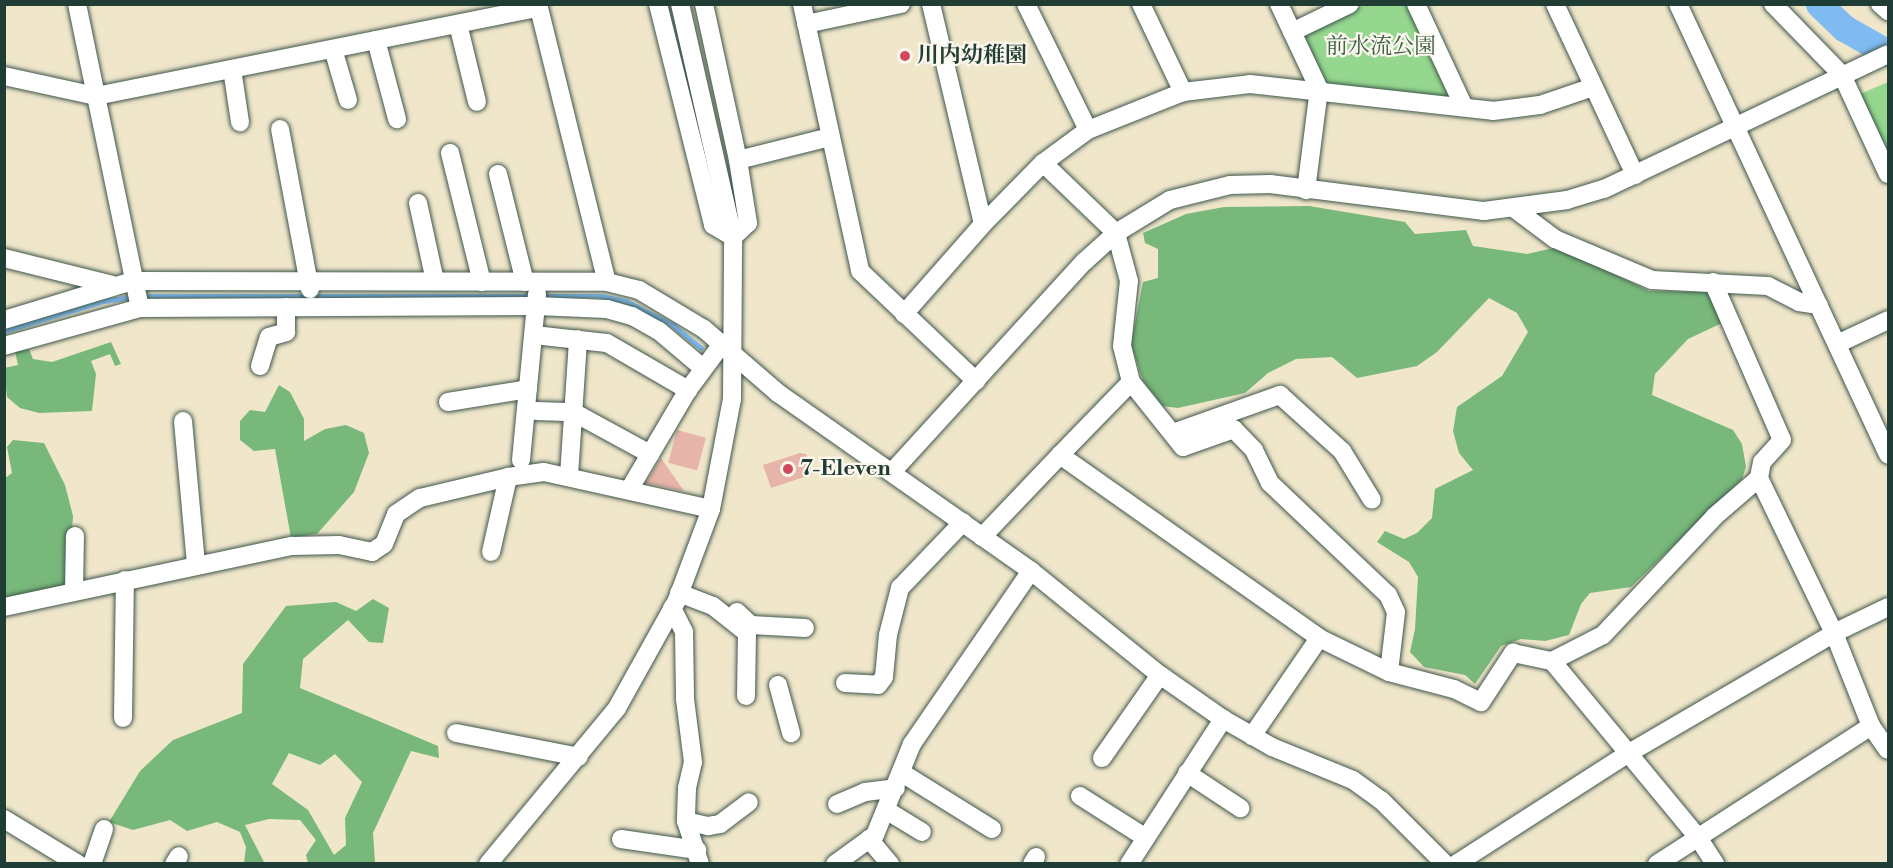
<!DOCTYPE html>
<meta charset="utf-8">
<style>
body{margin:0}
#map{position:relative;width:1893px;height:868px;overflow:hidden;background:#f0e7cb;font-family:"Libre Bodoni","Noto Serif JP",serif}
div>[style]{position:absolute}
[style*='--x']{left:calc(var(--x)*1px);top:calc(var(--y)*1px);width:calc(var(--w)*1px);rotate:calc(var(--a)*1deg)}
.green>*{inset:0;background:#95d78f}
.forest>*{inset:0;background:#78b87a}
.stream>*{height:4.5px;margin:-2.25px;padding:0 2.25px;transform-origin:2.25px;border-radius:2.25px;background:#7fbbf1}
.river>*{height:27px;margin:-13.5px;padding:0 13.5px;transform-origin:13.5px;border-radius:13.5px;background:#7fbbf1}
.building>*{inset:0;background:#e7b4a9;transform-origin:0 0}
.roads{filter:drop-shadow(0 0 2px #3e564b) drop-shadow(0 0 2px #3e564b)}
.minor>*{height:18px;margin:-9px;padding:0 9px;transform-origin:9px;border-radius:9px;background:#fff}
.dots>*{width:16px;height:16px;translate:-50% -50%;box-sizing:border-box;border:3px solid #fbf7ec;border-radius:50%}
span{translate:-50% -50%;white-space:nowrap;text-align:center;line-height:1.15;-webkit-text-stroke:4.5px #fbf7ec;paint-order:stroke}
.park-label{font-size:22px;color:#375c46}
.poi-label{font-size:22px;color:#1f3d34;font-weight:700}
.left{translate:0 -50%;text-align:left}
.frame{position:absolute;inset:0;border:6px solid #1f3d34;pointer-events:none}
</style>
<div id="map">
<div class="green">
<i style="clip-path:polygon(1365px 5px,1409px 5px,1450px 92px,1445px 99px,1328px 84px,1321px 80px,1304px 41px,1306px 31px)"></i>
<i style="clip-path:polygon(1888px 82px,1888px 152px,1860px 94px)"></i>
</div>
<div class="forest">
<i style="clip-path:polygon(1309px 206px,1405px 222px,1415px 234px,1466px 230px,1473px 246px,1527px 254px,1558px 247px,1649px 291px,1708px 292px,1722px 323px,1688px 339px,1655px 374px,1652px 395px,1733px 430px,1742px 444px,1746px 467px,1742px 479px,1631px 587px,1590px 593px,1581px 604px,1569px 635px,1545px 641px,1521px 639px,1501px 646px,1475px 684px,1465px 675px,1424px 667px,1410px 652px,1415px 629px,1418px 577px,1409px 562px,1377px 542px,1385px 531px,1404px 539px,1417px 533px,1432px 518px,1435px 489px,1473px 470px,1459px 453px,1453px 431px,1457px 407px,1502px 376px,1528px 332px,1517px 313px,1489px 298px,1437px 352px,1417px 366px,1357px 378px,1332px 357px,1296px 359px,1268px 373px,1245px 393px,1178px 408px,1163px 406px,1143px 381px,1131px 344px,1143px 282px,1158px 278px,1158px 249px,1145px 243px,1143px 233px,1186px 214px,1224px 207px)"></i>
<i style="clip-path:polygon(111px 342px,121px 364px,115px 366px,110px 354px,91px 361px,96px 374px,92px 411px,39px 413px,20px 408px,7px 397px,4px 368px,18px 365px,15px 351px,29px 349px,33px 359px,52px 362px)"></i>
<i style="clip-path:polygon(279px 385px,290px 392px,304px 419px,304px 441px,325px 429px,346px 425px,364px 433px,369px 453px,354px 492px,317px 534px,291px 538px,275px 449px,254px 451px,240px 440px,240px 421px,250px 410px,265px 412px)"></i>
<i style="clip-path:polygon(13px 440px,44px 443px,65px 485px,73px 516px,68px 586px,5px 602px,5px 478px,12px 473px,7px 447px)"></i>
<i style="clip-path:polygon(evenodd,373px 599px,389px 608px,383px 643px,369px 642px,348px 620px,303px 659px,300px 688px,438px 746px,439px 758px,411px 751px,373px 833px,375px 863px,308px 863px,306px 855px,316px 840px,300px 820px,269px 819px,245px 825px,265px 864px,244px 863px,246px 847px,240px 832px,217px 822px,187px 831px,170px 820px,133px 830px,109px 822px,140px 771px,173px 740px,242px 713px,243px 664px,286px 606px,336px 602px,356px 611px,373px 599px,289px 753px,320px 765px,335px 754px,362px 782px,345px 818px,346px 845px,334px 855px,308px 810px,272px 784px,289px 753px)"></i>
</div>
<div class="stream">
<i style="--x:140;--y:296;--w:394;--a:0"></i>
<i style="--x:542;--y:296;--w:60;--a:0"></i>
<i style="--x:602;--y:296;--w:25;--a:12"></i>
<i style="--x:626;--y:301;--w:53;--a:27.1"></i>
<i style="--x:673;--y:325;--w:36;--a:39"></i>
<i style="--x:4;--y:331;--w:104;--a:-16.7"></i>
<i style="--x:104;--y:301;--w:28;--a:-8"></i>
</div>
<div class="river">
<i style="--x:1819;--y:4;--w:35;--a:44"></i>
<i style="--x:1844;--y:28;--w:51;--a:29.6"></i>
</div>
<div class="building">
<i style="left:677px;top:430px;width:30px;height:34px;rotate:15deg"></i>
<i style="clip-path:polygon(800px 453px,806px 454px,813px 474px,771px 488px,763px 465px)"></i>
<i style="clip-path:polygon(661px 458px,684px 491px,646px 483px)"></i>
</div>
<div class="roads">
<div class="minor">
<i style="--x:77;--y:4;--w:310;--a:78.3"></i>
<i style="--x:538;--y:4;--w:286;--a:76.1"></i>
<i style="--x:658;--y:4;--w:228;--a:76"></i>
<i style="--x:713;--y:225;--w:23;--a:31"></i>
<i style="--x:704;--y:4;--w:160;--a:77.7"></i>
<i style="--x:738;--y:160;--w:64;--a:81"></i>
<i style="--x:748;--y:223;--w:21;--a:137"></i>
<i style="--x:802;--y:4;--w:273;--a:77.7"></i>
<i style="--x:860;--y:271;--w:160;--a:43.5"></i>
<i style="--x:931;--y:4;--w:226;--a:76.7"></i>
<i style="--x:1026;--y:4;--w:140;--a:63.8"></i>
<i style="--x:1141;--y:4;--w:98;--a:64.5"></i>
<i style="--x:1279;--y:4;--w:94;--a:64.8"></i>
<i style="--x:1319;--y:89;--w:102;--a:97.3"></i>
<i style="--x:1416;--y:4;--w:114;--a:65"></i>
<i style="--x:1555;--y:4;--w:189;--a:64.9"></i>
<i style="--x:1678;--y:4;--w:497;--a:65"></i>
<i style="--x:1773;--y:4;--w:99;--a:45.8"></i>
<i style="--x:1842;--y:75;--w:109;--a:65.1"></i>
<i style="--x:1880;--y:4;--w:11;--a:41"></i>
<i style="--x:458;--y:24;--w:80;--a:76.3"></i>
<i style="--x:806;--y:24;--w:97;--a:-11.9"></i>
<i style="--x:1292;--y:32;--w:64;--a:-25.8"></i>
<i style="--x:376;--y:40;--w:82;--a:75.1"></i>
<i style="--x:333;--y:49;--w:53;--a:73.6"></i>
<i style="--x:232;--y:69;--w:54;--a:81.4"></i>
<i style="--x:4;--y:76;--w:94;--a:12.3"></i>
<i style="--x:96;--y:96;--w:451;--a:-11.3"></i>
<i style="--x:280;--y:129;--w:163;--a:79.4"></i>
<i style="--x:450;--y:153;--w:133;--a:76.1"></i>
<i style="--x:738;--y:160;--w:95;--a:-14"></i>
<i style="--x:498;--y:174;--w:111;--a:76"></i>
<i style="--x:418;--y:203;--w:80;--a:77.7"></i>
<i style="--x:1515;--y:209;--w:50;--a:36.9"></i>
<i style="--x:1555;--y:239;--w:105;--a:22.9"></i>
<i style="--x:1652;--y:280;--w:116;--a:3"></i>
<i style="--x:1768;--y:286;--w:35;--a:27"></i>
<i style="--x:1799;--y:302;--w:20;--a:9"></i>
<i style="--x:4;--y:258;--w:111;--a:14"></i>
<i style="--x:1713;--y:282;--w:172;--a:66.4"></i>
<i style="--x:1782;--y:440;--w:30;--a:132"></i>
<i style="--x:1762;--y:462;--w:16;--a:101"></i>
<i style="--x:1759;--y:478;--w:172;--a:64.2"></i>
<i style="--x:1834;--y:633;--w:100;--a:68.3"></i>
<i style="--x:1871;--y:726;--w:29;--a:55"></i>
<i style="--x:904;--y:314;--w:120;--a:-48.7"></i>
<i style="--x:983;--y:224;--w:86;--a:-45.5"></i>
<i style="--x:1043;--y:163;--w:56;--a:-36.3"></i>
<i style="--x:1088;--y:130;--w:102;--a:-21.8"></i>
<i style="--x:1183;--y:92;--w:67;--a:-6.8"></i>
<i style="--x:1250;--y:84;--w:244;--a:6.3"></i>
<i style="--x:1493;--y:111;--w:47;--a:-7.3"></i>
<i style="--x:1540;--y:105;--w:56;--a:-18.8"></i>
<i style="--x:4;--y:320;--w:134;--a:-16.9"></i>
<i style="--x:132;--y:281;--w:475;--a:0.1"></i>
<i style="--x:607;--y:282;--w:33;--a:14"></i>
<i style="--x:639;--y:290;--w:76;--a:31"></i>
<i style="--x:704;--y:329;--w:98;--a:40.9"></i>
<i style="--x:778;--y:393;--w:309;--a:35.1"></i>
<i style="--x:1031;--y:571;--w:166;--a:38.9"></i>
<i style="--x:1160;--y:675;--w:77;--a:34.9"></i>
<i style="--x:1223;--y:719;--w:56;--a:29.7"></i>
<i style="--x:1272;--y:747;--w:87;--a:22.2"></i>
<i style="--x:1353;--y:780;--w:34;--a:36"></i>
<i style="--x:1381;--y:800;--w:91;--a:45"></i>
<i style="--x:534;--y:335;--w:73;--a:6.3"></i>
<i style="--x:607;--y:343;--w:94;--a:30.1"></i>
<i style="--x:1839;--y:343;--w:54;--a:-25.1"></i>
<i style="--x:4;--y:346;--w:141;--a:-15.6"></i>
<i style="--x:140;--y:308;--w:396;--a:-0.3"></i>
<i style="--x:536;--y:306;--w:71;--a:2.4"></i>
<i style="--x:607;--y:309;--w:26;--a:16"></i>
<i style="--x:632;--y:316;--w:31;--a:29"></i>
<i style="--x:659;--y:331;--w:57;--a:40.1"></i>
<i style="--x:260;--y:366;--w:30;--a:-73"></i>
<i style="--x:269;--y:337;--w:18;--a:-16"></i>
<i style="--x:286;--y:332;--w:25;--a:-90"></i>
<i style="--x:448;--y:402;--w:81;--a:-9.2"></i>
<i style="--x:536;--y:411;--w:37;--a:2"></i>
<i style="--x:573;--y:412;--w:88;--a:28.6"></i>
<i style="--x:183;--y:421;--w:145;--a:84.8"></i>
<i style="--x:1173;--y:433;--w:114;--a:-19.6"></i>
<i style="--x:1280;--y:395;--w:84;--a:42.1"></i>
<i style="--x:1342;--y:451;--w:57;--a:58.5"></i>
<i style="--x:1060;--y:455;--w:102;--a:-45.8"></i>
<i style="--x:521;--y:460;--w:167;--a:-84.5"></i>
<i style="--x:892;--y:472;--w:285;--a:-47.6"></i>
<i style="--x:1084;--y:262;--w:43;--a:-42.2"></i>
<i style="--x:1116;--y:233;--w:63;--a:-31.4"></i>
<i style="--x:1170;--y:200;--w:62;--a:-14"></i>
<i style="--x:1230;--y:185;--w:40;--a:-1.4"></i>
<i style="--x:1270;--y:184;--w:216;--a:7.2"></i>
<i style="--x:1484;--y:211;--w:84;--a:-7.5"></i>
<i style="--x:1567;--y:200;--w:39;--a:-17"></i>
<i style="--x:1604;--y:189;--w:314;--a:-25.4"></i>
<i style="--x:569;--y:476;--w:137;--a:-86.2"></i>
<i style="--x:629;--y:490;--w:116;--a:-59.5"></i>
<i style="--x:688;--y:390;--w:57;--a:-53.5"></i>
<i style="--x:982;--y:537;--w:113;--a:-46.4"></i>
<i style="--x:1060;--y:455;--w:317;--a:35.2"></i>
<i style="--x:1319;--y:638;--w:78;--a:25.9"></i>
<i style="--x:1389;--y:672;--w:60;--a:-83.3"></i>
<i style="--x:1396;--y:612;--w:19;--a:-115"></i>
<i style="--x:1388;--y:595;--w:163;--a:-136.5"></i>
<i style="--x:1270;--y:483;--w:37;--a:-116"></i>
<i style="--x:1254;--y:450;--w:29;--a:-134"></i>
<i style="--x:1234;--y:429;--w:54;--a:160.6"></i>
<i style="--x:1183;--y:447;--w:83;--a:-128.7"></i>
<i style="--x:1131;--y:382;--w:37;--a:-104"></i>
<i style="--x:1122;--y:346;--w:65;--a:-83.9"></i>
<i style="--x:1129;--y:281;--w:50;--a:-105.2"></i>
<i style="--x:1116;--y:233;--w:101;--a:-136.2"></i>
<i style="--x:491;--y:552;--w:77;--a:-77.2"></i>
<i style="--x:74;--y:591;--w:55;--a:-89"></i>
<i style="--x:679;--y:593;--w:36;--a:21"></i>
<i style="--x:713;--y:606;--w:43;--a:38.5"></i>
<i style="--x:747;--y:633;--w:63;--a:90.9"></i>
<i style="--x:4;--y:607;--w:294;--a:-12"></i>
<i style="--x:292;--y:546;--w:47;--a:-1.2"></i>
<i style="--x:339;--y:545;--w:34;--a:12"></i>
<i style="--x:372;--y:552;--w:14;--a:-34"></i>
<i style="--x:384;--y:544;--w:32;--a:-68"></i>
<i style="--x:396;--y:514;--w:29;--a:-34"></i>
<i style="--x:420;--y:498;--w:90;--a:-13.4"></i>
<i style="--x:508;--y:477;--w:36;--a:-8"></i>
<i style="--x:544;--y:472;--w:171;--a:12.5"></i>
<i style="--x:672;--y:608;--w:27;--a:63"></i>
<i style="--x:684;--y:632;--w:67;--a:89.1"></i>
<i style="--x:685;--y:699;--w:64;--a:82.8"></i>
<i style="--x:693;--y:762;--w:27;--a:103"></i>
<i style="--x:687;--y:788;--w:33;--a:92"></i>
<i style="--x:686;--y:821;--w:45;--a:72"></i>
<i style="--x:737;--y:612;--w:19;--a:43"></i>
<i style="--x:751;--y:625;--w:54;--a:3.2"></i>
<i style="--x:1552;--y:661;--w:57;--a:-27"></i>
<i style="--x:1603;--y:635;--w:163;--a:-46.7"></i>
<i style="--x:1715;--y:516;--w:58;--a:-40.8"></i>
<i style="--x:1389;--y:672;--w:67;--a:14.7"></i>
<i style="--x:1454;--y:689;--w:30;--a:26"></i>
<i style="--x:1481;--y:702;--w:59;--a:-56.9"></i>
<i style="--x:1513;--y:653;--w:40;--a:12"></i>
<i style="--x:1552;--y:661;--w:231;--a:50.4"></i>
<i style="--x:1699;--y:839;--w:30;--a:57"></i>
<i style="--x:845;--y:683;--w:33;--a:3"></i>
<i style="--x:878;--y:685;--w:10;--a:-53"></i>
<i style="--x:884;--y:677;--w:42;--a:-84.6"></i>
<i style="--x:888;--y:635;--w:49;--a:-75.7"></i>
<i style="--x:900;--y:588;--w:91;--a:-46.3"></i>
<i style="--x:778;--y:685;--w:50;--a:74.8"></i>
<i style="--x:123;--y:718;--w:138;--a:-89.2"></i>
<i style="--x:456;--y:733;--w:125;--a:11"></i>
<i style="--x:1252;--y:736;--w:119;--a:-55.6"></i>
<i style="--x:1102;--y:758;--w:101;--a:-55.1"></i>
<i style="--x:902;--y:773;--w:106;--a:31.9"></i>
<i style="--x:1187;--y:773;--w:64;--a:33.4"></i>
<i style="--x:1080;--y:796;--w:78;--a:32.5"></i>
<i style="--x:837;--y:804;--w:30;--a:-23"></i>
<i style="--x:865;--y:792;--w:31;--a:-7"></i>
<i style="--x:886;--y:810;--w:42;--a:31.4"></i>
<i style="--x:4;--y:819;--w:87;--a:31.3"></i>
<i style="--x:686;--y:821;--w:23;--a:13"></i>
<i style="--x:708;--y:826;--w:12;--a:-9"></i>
<i style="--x:720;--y:824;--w:36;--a:-37"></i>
<i style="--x:621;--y:839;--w:77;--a:8.2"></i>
<i style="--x:869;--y:839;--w:33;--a:50"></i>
<i style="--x:92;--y:864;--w:37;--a:-71"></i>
<i style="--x:174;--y:864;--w:9;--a:-58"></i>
<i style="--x:488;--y:864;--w:202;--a:-50.4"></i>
<i style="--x:617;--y:708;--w:124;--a:-60.9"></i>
<i style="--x:677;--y:600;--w:97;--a:-69.5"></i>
<i style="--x:711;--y:509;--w:112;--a:-79.2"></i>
<i style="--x:732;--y:399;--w:162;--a:-89.6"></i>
<i style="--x:733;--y:237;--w:239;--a:-102.8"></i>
<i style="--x:835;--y:864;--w:49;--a:-35.9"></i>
<i style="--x:875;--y:835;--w:98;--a:-67.9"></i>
<i style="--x:912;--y:744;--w:210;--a:-55.5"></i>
<i style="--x:1032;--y:864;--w:8;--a:-60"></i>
<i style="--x:1129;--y:864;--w:173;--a:-57"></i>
<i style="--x:1456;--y:864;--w:206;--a:-32.7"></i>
<i style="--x:1629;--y:753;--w:238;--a:-30.3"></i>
<i style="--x:1834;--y:633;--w:60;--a:-25.7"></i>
<i style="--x:1657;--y:864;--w:255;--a:-32.8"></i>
</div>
</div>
<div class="dots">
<i style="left:905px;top:56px;background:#d1495b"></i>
<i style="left:788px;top:469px;background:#d1495b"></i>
</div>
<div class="park-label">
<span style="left:1381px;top:47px">前水流公園</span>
</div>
<div class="poi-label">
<span class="left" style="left:917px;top:56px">川内幼稚園</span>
<span class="left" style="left:800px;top:469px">7-Eleven</span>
</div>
<div class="frame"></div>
</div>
